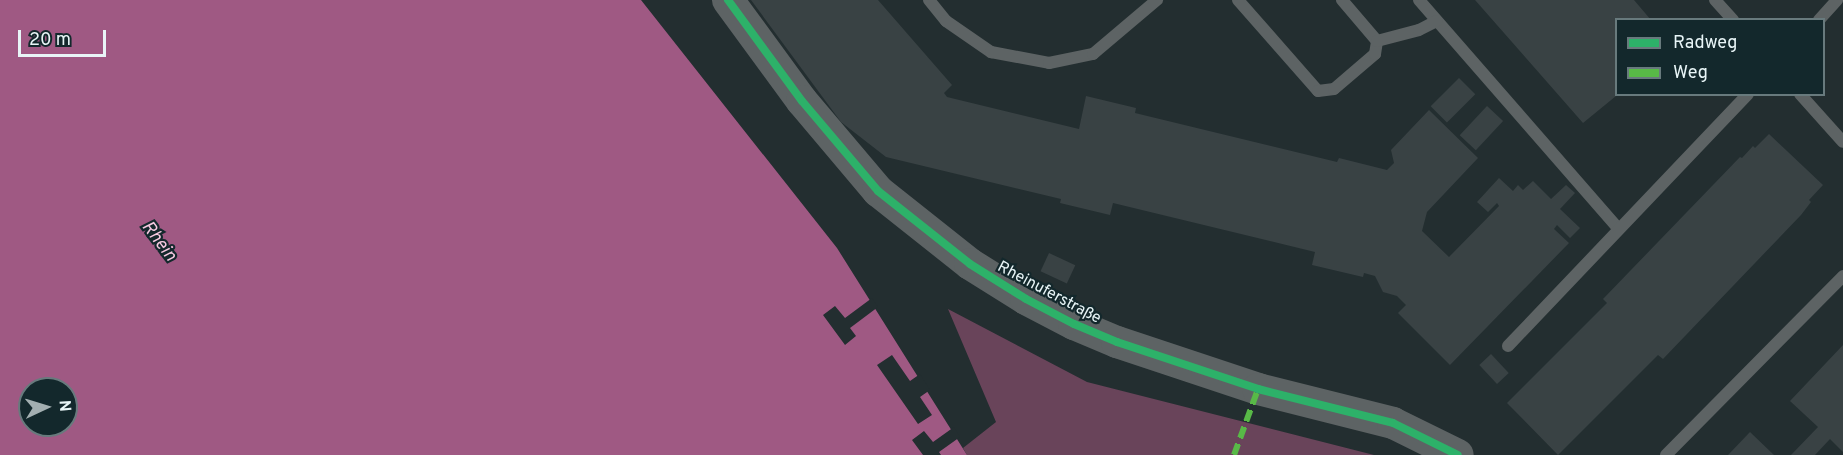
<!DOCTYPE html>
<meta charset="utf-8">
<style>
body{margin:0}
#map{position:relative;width:1843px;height:455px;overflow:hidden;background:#232e30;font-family:Overpass,sans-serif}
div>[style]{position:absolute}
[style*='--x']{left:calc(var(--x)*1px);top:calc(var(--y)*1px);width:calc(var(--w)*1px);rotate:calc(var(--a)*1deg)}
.green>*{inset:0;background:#69445a}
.water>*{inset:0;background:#9f5983}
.pier>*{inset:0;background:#232e30}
.building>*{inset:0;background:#394244;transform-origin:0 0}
.service>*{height:12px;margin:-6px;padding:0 6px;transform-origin:6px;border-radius:6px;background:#5d6364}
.tertiary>*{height:32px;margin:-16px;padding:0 16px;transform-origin:16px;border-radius:16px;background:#5d6364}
.quiet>*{height:6px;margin-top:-3px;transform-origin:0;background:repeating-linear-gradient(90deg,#58b947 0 12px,transparent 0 18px)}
.cycleway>*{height:8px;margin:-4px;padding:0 4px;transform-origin:4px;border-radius:4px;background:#2db169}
span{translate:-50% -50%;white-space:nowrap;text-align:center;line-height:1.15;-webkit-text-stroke:4.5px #13282c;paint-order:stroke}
.street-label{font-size:16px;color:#e8f5f7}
.water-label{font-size:18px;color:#f7cae2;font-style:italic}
.legend{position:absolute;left:1615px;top:18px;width:210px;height:78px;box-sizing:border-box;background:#13282c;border:2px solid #687a7d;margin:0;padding:8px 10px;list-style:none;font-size:18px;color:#e8f5f7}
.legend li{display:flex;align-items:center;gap:12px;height:30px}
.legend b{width:30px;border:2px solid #687a7d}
.north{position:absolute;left:18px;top:377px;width:60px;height:60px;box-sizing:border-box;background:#13282c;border:2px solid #687a7d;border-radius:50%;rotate:86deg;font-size:16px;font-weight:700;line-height:24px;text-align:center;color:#e8f5f7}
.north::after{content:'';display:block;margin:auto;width:21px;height:27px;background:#a3afb1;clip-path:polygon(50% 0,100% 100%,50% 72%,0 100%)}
.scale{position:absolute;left:18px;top:30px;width:88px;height:27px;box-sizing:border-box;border:3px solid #e8f5f7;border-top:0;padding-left:8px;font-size:18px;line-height:21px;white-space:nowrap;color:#e8f5f7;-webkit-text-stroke:4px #13282c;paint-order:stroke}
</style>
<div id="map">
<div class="green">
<i style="clip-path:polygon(948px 309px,1087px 382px,1374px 455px,967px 455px,963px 448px,996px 422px)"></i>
</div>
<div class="water">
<i style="clip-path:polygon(evenodd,0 0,641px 0,837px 248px,967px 455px,0 455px,0 0,30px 389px,66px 389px,66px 425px,30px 425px,30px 389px)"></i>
</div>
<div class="pier">
<i style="clip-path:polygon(872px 298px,878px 307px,850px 328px,856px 336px,845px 345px,823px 315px,835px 306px,845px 318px)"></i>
<i style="clip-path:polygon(892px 355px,910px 381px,920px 374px,930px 390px,920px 397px,932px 415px,918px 424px,877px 365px)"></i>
<i style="clip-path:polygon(954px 427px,960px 437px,939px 452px,941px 455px,923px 455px,912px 440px,924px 431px,933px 442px)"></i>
</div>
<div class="building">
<i style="clip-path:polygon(751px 0,878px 0,952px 85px,944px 93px,947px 97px,1079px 129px,1086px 96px,1136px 108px,1135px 113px,1337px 162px,1339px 158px,1387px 170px,1394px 163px,1391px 150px,1429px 110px,1478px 158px,1427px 212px,1422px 231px,1449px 257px,1499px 206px,1497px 203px,1488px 212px,1477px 202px,1499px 178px,1513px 191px,1518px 185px,1523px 190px,1533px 181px,1551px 199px,1566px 185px,1575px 193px,1560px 209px,1580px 228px,1570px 238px,1557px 225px,1554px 229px,1569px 243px,1450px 365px,1398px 313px,1406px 305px,1397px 296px,1383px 292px,1375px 276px,1364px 273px,1363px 277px,1312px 265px,1315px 252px,1113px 203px,1110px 215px,1060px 203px,1061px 199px,886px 157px,841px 122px)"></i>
<i style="clip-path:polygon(1475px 0,1634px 0,1651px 20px,1616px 20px,1616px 96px,1583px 123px)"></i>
<i style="left:1459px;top:78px;width:23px;height:40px;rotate:45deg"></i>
<i style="left:1487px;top:106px;width:22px;height:40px;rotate:43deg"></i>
<i style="clip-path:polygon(1769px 134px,1823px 185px,1809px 200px,1811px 202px,1801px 215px,1663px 359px,1658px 355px,1558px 455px,1507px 403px,1607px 303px,1603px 299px,1740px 157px,1742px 158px,1753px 146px,1755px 148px)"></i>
<i style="left:1049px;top:253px;width:29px;height:20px;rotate:25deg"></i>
<i style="clip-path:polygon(1843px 345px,1843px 452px,1830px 439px,1815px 455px,1791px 455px,1818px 427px,1790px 401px)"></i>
<i style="left:1491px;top:354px;width:26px;height:16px;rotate:47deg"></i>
<i style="clip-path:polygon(1750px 432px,1774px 455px,1728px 455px)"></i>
</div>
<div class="service">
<i style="--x:929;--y:0;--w:27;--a:51"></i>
<i style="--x:946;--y:21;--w:55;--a:34.6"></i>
<i style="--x:991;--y:52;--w:59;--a:10.7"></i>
<i style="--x:1049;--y:63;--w:45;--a:-11.6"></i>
<i style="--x:1093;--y:54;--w:84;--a:-40.2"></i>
<i style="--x:1238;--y:0;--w:121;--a:48.7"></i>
<i style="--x:1318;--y:91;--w:16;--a:-7"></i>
<i style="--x:1334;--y:89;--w:54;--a:-40.5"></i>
<i style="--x:1375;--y:54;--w:13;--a:-81"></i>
<i style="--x:1377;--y:41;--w:54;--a:-130.5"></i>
<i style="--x:1419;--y:0;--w:304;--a:48.9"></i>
<i style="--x:1715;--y:0;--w:27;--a:48"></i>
<i style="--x:1819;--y:20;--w:27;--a:-48"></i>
<i style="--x:1377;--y:41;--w:43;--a:-14.7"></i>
<i style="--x:1419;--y:30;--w:20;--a:-27"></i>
<i style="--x:1800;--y:94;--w:64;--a:48.1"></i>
<i style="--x:1508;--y:346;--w:348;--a:-46.4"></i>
<i style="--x:1666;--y:455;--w:252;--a:-45.3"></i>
</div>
<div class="tertiary">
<i style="--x:728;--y:0;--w:125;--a:53.8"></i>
<i style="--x:802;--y:101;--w:118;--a:49.8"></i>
<i style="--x:878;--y:191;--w:117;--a:38.4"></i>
<i style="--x:970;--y:264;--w:66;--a:32"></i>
<i style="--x:1026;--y:299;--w:54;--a:27.5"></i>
<i style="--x:1074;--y:324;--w:47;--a:22.7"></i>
<i style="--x:1117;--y:342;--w:149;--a:18.4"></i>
<i style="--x:1258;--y:389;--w:139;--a:14.1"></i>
<i style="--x:1393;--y:423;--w:72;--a:26.2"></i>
</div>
<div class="quiet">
<i style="--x:1234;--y:455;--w:70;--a:-70"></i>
</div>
<div class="cycleway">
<i style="--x:728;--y:0;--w:125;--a:53.8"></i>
<i style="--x:802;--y:101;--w:118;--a:49.8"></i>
<i style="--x:878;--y:191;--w:117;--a:38.4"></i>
<i style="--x:970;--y:264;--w:66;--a:32"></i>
<i style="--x:1026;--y:299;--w:54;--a:27.5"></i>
<i style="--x:1074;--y:324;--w:47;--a:22.7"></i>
<i style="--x:1117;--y:342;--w:149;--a:18.4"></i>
<i style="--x:1258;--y:389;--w:139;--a:14.1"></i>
<i style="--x:1393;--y:423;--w:72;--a:26.2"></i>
</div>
<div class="street-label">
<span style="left:1049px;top:293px;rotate:28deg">Rheinuferstraße</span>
</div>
<div class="water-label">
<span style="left:158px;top:242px;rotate:53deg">Rhein</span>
</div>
<ul class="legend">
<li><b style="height:8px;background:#2db169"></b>Radweg</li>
<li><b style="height:8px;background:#58b947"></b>Weg</li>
</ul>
<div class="north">N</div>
<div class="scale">20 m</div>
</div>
